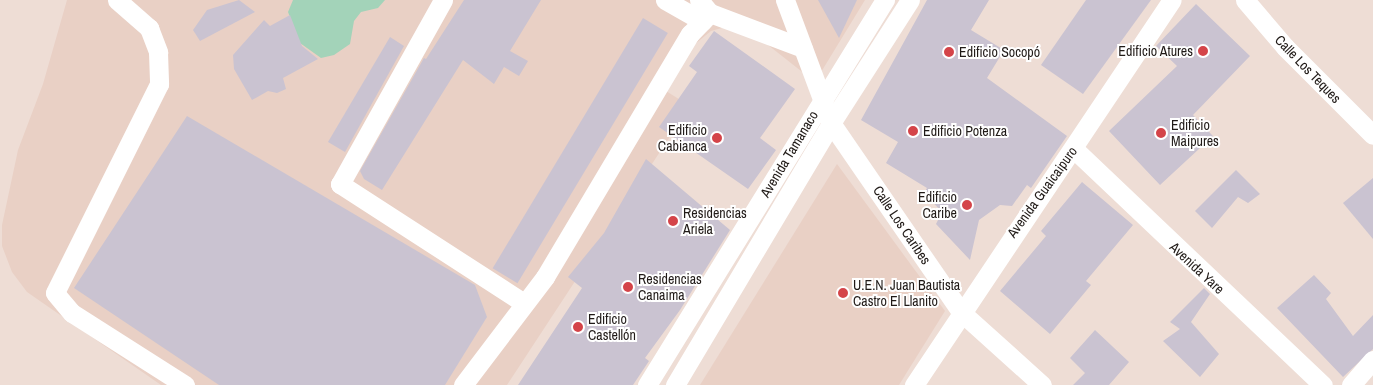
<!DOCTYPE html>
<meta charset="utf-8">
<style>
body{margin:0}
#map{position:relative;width:1373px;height:385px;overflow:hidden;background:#eeddd5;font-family:"Archivo Narrow",sans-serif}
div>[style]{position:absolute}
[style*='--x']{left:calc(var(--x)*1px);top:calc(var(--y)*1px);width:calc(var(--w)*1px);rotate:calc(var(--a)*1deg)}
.built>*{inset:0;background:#e9d0c5}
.green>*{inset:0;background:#a3d3b9}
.building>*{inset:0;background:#cac3d1;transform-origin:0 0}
.minor>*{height:19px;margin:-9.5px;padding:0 9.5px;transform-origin:9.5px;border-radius:9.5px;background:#fff}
.dots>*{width:14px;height:14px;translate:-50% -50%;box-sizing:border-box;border:2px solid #fff;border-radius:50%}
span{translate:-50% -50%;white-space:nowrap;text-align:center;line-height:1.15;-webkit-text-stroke:4px #fff;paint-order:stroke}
.poi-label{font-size:14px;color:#201a17}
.right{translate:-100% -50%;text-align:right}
.left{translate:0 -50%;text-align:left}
.street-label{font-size:14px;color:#201a17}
</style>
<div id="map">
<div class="built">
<i style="clip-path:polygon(67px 0,865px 0,815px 82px,758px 37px,729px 26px,711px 31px,695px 44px,666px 91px,690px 106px,507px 385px,161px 385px,27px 292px,12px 272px,2px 246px,2px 225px,18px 150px,43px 84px)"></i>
<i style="clip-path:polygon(837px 164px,945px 311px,899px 385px,700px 385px)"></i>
</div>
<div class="green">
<i style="clip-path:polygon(293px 0,385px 0,378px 8px,361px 12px,354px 21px,350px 44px,334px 55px,321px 58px,300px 43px,288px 12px)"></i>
</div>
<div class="building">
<i style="clip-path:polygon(239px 0,255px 12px,200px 41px,193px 30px,207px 10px)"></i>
<i style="clip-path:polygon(464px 0,541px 0,510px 51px,528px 61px,519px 76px,504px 67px,494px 84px,463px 60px,382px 190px,364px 179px,360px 171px,424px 58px,426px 59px)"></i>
<i style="clip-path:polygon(818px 0,857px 0,839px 38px)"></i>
<i style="clip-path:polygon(927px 0,989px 0,971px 30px,1004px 50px,987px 78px,1067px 136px,1031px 188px,1027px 185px,1012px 206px,1000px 205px,979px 220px,970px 260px,936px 224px,942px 212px,924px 193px,927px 188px,886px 163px,898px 142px,861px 120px)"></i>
<i style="clip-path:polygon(1086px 0,1151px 0,1083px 94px,1041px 65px)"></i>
<i style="clip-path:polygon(1196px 4px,1250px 56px,1193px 115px,1213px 136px,1160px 185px,1109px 131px,1177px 66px,1156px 46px)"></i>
<i style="clip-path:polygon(290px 15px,302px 46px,318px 59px,283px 78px,286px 89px,277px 93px,268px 91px,252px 100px,234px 69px,233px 55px,264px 20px,270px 26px)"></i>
<i style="left:643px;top:18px;width:29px;height:292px;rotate:31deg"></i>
<i style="clip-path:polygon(714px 31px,795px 89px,760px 138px,776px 150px,748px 189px,659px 127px,697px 72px,689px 66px)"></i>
<i style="clip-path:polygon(390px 37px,404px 46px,345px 152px,328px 142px)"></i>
<i style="clip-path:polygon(187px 116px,475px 285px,487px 317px,445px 385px,219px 385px,74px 288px)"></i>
<i style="clip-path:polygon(646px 159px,730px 230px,680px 310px,645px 358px,649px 361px,633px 385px,518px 385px,582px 288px,568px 277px,604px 233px)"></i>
<i style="clip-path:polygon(1236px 170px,1260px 194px,1248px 203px,1238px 197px,1212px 228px,1195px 211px)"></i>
<i style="clip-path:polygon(1373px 178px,1373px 239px,1343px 203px)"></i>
<i style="clip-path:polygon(1082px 182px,1133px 225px,1086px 281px,1091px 285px,1050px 334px,1000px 291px,1046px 236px,1041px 231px)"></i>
<i style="clip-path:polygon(1314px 275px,1331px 293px,1326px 299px,1353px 336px,1373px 315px,1373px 349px,1343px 377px,1277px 308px)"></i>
<i style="clip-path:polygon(1204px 288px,1210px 294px,1191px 322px,1219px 354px,1200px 377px,1163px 341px,1180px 329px,1170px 322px)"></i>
<i style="clip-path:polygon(1095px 330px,1129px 362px,1109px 385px,1073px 385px,1085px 373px,1070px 358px)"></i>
</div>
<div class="minor">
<i style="--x:117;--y:0;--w:43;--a:41.2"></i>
<i style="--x:149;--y:28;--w:26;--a:69"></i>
<i style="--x:158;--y:52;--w:32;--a:88"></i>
<i style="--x:159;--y:84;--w:233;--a:116.5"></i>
<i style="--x:55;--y:293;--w:26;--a:50"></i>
<i style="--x:72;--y:313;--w:134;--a:32.5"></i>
<i style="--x:443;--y:0;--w:211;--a:119.2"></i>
<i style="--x:340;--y:184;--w:219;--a:32.9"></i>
<i style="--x:665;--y:0;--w:43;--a:29.6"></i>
<i style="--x:699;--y:0;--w:17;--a:50"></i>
<i style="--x:710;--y:13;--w:99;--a:20.6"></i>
<i style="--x:785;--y:0;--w:131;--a:69.5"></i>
<i style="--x:831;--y:123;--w:229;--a:55.5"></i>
<i style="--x:961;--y:312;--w:109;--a:42"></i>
<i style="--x:1245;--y:0;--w:62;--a:49.6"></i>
<i style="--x:1285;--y:47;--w:124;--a:45"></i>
<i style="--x:1074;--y:149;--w:343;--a:43.5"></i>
<i style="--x:463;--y:385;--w:136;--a:-52.8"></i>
<i style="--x:545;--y:277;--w:283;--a:-59.2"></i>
<i style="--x:690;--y:34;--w:29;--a:-46"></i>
<i style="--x:647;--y:385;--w:453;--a:-58.3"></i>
<i style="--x:675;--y:385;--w:305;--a:-59.2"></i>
<i style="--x:831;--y:123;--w:146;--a:-57.3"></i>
<i style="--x:914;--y:385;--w:463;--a:-56.2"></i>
<i style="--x:1351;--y:385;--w:33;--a:-49"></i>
</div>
<div class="dots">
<i style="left:1203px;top:51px;background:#d44449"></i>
<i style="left:949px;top:52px;background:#d44449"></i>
<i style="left:913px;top:131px;background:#d44449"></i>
<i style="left:1161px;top:133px;background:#d44449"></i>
<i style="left:717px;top:138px;background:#d44449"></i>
<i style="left:967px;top:205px;background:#d44449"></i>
<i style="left:673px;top:221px;background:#d44449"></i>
<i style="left:628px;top:287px;background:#d44449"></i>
<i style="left:843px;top:293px;background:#d44449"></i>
<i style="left:578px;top:327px;background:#d44449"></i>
</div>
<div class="poi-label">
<span class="right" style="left:1193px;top:51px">Edificio Atures</span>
<span class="left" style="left:959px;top:52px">Edificio Socopó</span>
<span class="left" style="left:1171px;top:133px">Edificio<br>Maipures</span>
<span class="right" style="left:707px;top:138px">Edificio<br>Cabianca</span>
<span class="left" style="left:923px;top:131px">Edificio Potenza</span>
<span class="right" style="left:957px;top:205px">Edificio<br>Caribe</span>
<span class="left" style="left:683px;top:221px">Residencias<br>Ariela</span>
<span class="left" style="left:638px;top:287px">Residencias<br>Canaima</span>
<span class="left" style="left:853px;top:293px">U.E.N. Juan Bautista<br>Castro El Llanito</span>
<span class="left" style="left:588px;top:327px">Edificio<br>Castellón</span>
</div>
<div class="street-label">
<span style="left:1308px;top:69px;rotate:46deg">Calle Los Teques</span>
<span style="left:789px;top:154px;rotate:-59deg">Avenida Tamanaco</span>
<span style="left:1042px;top:192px;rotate:-54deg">Avenida Guaicaipuro</span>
<span style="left:902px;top:225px;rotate:56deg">Calle Los Caribes</span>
<span style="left:1197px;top:268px;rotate:43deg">Avenida Yare</span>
</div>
</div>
